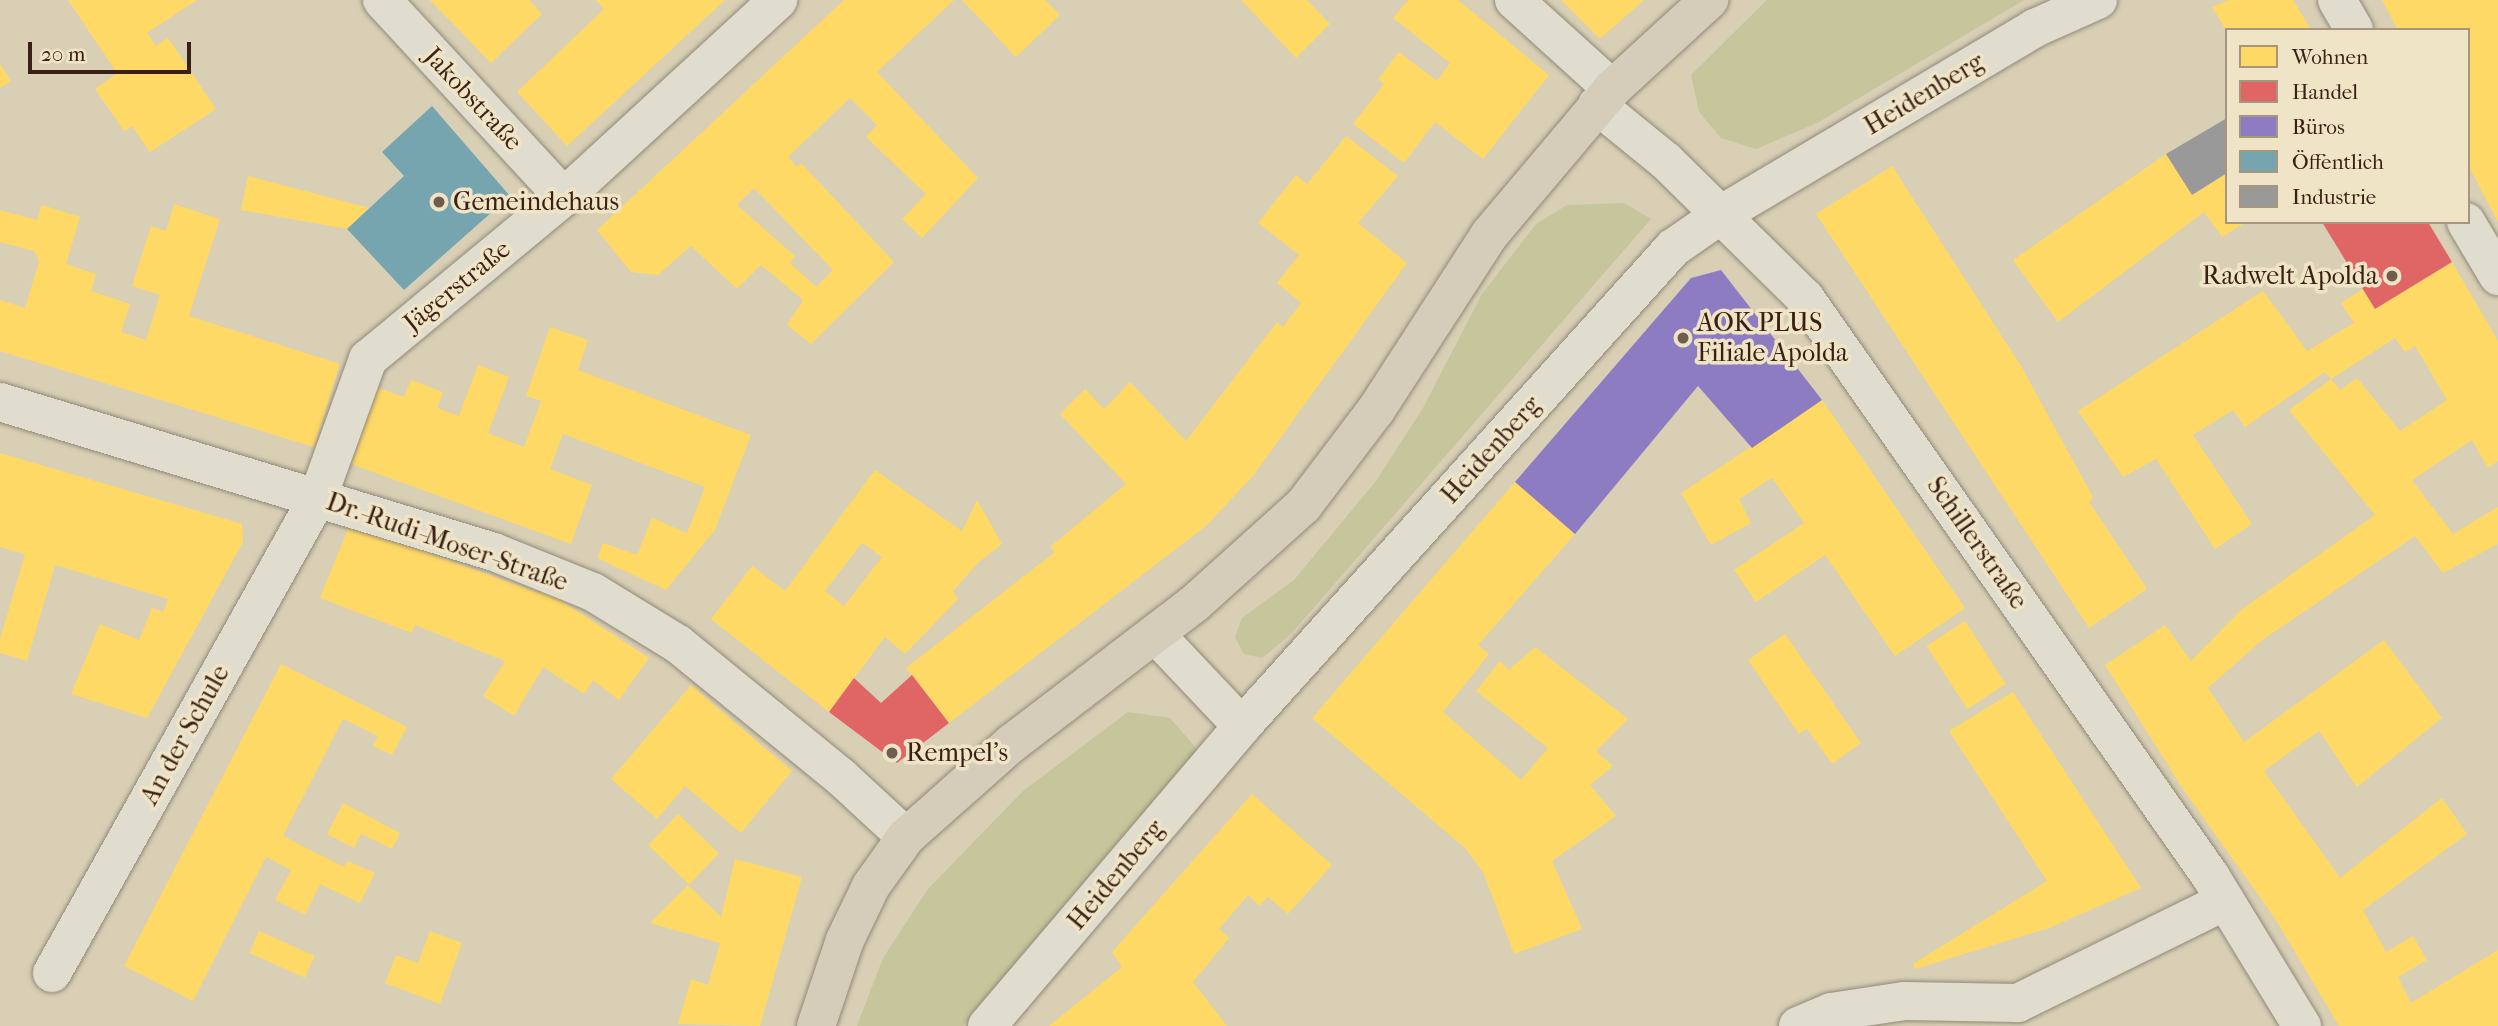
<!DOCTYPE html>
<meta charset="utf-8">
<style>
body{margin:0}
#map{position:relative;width:2498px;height:1026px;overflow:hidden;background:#d8cfb5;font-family:"IM FELL French Canon",serif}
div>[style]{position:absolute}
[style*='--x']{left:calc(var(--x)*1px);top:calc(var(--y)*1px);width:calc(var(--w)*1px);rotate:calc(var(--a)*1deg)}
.green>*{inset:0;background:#c6c59b}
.homes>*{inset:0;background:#ffd966;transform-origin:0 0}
.shops>*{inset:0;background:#e06666}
.offices>*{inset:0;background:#8e7cc3}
.public>*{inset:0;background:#76a5af}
.industry>*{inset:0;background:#999}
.roads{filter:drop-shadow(0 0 2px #918979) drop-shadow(0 0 2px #918979)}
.minor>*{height:38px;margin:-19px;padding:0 19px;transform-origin:19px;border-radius:19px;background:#e0dcce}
.major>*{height:38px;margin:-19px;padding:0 19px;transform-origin:19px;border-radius:19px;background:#d5ccba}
.dots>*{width:19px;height:19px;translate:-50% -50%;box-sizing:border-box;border:4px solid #efe4c6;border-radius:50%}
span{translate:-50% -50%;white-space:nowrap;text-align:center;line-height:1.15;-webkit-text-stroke:7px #efe4c6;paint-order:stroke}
.street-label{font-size:26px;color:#3a1f15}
.poi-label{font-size:26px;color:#3a1f15}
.left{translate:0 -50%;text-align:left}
.right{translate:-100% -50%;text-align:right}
.legend{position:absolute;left:2225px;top:28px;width:245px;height:196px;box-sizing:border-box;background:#efe4c6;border:2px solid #a7957f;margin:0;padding:9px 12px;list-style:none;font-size:21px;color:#3a1f15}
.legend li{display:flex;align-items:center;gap:14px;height:35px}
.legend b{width:35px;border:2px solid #a7957f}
.scale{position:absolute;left:28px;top:42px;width:163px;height:32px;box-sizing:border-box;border:4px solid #3a1f15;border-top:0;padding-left:9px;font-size:21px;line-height:24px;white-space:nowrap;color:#3a1f15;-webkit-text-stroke:5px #efe4c6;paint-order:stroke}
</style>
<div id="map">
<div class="green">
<i style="clip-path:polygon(1767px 0,2024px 0,1817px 123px,1756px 149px,1721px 138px,1699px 112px,1691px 75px)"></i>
<i style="clip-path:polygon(1624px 203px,1651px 219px,1291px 634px,1262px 658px,1244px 654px,1235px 637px,1242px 618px,1294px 580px,1376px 481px,1423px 408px,1482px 294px,1536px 224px,1567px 205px)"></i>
<i style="clip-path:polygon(1128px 712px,1170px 718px,1201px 754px,963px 1026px,857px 1026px,883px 958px,928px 889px,1023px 791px)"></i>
</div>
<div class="homes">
<i style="clip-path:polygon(68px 0,197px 0,147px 33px,156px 46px,168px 38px,216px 109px,150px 152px,132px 126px,124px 131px,95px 89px,117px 73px)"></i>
<i style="clip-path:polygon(430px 0,529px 0,542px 14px,491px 63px)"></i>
<i style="clip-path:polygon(596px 0,725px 0,567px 146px,517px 92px,604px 9px)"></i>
<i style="clip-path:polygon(evenodd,844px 0,954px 0,877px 72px,978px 178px,922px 238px,902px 219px,926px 194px,866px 137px,877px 125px,850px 98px,788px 157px,797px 167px,801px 163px,894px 262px,811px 344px,787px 325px,803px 300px,761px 265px,737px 289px,691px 246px,658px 275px,631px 272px,597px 230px,844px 0,754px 188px,833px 270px,816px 287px,790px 263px,795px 256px,737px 205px,754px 188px)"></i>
<i style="clip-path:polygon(962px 0,1045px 0,1060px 15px,1016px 57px)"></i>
<i style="clip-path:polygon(1241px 0,1307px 0,1330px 24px,1296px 58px)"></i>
<i style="clip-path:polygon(1408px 0,1458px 0,1549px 75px,1483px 159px,1435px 122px,1404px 163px,1353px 124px,1384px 84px,1378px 79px,1399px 52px,1437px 81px,1450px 63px,1393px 18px)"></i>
<i style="clip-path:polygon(1561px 0,1644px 0,1600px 39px)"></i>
<i style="clip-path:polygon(2229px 0,2293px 0,2311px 30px,2226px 30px,2212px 7px)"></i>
<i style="clip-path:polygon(2382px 0,2498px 0,2498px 222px,2468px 165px,2468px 30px,2398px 30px)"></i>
<i style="clip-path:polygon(0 64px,11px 81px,0 88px)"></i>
<i style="clip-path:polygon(1346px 136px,1398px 176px,1358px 223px,1407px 263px,1252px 477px,1206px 526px,949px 723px,906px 668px,1055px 552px,1050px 547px,1126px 484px,1060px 414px,1085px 389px,1104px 409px,1130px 382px,1186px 441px,1277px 322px,1283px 327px,1301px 303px,1277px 283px,1299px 255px,1258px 223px,1296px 175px,1307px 184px)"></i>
<i style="clip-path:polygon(2166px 154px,2192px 195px,2227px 173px,2227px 222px,2246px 222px,2222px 237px,2204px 212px,2058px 322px,2013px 260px)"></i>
<i style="clip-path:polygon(1892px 166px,2021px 366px,2093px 497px,2089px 502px,2147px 589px,2089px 628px,1816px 214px)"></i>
<i style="clip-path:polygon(248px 176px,369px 208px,347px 229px,241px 210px)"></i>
<i style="clip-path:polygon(174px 204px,220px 219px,189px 316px,340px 364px,314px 447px,0 351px,0 300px,25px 308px,39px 261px,34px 251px,0 242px,0 210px,37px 220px,42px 205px,80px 217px,66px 264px,96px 274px,91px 291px,130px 304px,121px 332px,146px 340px,160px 295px,132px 286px,151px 226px,166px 231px)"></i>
<i style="clip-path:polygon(2452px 262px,2498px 341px,2498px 461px,2488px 468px,2472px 440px,2412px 480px,2453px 534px,2498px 507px,2498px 544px,2443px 573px,2415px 536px,2261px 641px,2208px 688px,2244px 742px,2384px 640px,2442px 718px,2357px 787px,2319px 731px,2264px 771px,2340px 878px,2442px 798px,2467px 834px,2363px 910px,2386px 952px,2413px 936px,2427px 960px,2398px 977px,2411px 1003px,2498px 950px,2498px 1026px,2339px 1026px,2276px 920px,2183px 789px,2105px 665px,2165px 625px,2191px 661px,2241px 610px,2375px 515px,2289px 410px,2331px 379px,2340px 390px,2357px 378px,2400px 431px,2447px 400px,2415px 346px,2405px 352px,2395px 338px,2331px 379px,2325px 372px,2245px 427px,2233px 410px,2193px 435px,2252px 524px,2215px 549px,2156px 459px,2123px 477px,2078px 411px,2263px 291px,2307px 351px,2354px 323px,2341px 303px,2363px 289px,2375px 309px)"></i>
<i style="clip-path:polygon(550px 327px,588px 340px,578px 370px,751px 435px,715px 530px,666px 590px,597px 558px,603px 543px,637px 555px,652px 518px,687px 533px,705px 487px,563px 434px,550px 469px,592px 485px,571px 544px,351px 464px,378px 388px,404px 397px,411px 380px,443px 392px,437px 408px,459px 416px,478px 365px,509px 377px,488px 433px,524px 447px,541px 401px,526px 396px)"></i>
<i style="clip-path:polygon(1822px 400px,1965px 608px,1895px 656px,1825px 555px,1756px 602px,1734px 570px,1804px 523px,1772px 478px,1739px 499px,1751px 523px,1711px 545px,1681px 493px)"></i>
<i style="clip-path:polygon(0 453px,242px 524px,243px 542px,147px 718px,71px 694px,100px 624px,139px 640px,152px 608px,163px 612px,168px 599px,55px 565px,27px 661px,0 653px,0 639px,25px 554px,0 547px)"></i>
<i style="clip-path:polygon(evenodd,875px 470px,962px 531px,977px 500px,1002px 544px,979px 562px,953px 591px,958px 599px,905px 654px,885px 637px,829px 712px,711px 619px,752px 566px,785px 591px,875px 470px,862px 543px,882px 557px,844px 606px,825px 591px,862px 543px)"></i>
<i style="clip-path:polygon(1515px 482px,1575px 534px,1478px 645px,1489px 654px,1443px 712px,1521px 780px,1548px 748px,1476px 691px,1500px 661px,1509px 670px,1535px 647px,1628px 719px,1596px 751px,1613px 766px,1590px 785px,1616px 816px,1552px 861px,1582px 929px,1514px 954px,1483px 872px,1465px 848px,1312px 718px)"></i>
<i style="clip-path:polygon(350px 524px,539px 593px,542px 588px,649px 658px,619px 700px,593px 680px,584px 694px,543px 667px,514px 716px,483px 696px,505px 661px,415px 625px,412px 633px,320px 598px)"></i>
<i style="left:1965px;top:621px;width:75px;height:46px;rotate:57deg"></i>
<i style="clip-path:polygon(1785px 634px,1861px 743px,1832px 764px,1807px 729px,1799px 734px,1748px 660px)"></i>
<i style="clip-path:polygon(281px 664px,407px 727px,392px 755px,373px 746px,378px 736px,343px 719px,283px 836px,344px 867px,347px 861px,375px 873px,360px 903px,320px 884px,305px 915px,275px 900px,291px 870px,266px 857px,193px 1001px,124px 966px)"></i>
<i style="clip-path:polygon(691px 685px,792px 771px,741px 833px,685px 786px,657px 819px,611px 779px)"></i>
<i style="clip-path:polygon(2013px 692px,2141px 888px,2049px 928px,1915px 969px,1913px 964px,2047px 881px,1949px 731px)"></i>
<i style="clip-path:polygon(1252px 794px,1332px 865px,1288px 914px,1268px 897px,1259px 906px,1248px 895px,1219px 929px,1229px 938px,1193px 982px,1227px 1026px,1049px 1026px,1122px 967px,1112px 952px)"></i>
<i style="clip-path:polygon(343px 803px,400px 833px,392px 849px,361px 834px,354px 848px,327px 834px)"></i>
<i style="left:678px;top:814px;width:57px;height:43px;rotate:44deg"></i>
<i style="clip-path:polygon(735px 859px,802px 877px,760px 1026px,678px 1024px,691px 979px,708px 985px,720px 943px,650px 923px,688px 885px,721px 917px)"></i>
<i style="left:259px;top:931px;width:61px;height:24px;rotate:24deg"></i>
<i style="clip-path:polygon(430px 931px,462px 943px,440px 1004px,385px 983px,396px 955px,418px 963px)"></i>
</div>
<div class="shops">
<i style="clip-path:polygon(2322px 222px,2428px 222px,2452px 262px,2375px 309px)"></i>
<i style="clip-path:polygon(912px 675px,949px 723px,897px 763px,829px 712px,854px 678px,881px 703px)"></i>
</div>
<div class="offices">
<i style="clip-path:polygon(1721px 270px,1822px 400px,1752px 448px,1698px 386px,1575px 534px,1515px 482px,1691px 278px)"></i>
</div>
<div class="public">
<i style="clip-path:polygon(432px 106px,510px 196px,404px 290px,347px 229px,404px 176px,382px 152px)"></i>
</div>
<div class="industry">
<i style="clip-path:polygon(2227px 118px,2227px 173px,2192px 195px,2166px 154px)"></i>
</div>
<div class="roads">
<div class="minor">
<i style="--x:382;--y:0;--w:268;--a:47.3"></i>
<i style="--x:1514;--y:0;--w:132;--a:42.2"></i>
<i style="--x:2337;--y:0;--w:34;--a:60"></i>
<i style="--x:1597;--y:105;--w:89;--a:39.1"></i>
<i style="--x:1666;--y:161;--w:195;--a:44.6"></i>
<i style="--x:1805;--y:298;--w:707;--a:54.96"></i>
<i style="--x:2211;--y:877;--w:175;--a:58.6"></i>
<i style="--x:2466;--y:222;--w:63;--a:59.3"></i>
<i style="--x:0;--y:402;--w:516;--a:16.89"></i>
<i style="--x:494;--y:552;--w:107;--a:22"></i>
<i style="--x:593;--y:592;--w:100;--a:31.5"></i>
<i style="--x:678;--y:644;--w:210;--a:39.2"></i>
<i style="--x:841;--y:777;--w:88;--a:42.7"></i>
<i style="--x:1155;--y:634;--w:127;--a:46.6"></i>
<i style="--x:52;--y:973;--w:545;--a:-60.8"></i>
<i style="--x:318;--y:497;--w:147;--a:-70.1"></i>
<i style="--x:368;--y:359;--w:254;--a:-39.6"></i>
<i style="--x:564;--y:197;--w:291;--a:-42.6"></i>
<i style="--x:987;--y:1026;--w:394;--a:-49.6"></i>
<i style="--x:1242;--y:726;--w:644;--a:-47.96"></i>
<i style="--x:1673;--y:248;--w:60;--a:-34.8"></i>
<i style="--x:1722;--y:214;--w:364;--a:-30.7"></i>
<i style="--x:2035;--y:28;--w:69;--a:-24"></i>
<i style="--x:1798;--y:1026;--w:36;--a:-23"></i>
<i style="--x:1831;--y:1012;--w:75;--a:-8.5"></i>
<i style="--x:1905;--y:1001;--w:113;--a:1"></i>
<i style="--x:2018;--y:1003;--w:231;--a:-26.2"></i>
</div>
<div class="major">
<i style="--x:816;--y:1026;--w:91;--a:-71.4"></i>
<i style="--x:845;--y:940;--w:60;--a:-64.3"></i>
<i style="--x:871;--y:886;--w:60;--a:-54.5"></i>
<i style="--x:906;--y:837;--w:142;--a:-41.6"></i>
<i style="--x:1012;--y:743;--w:229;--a:-37.4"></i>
<i style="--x:1194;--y:604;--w:147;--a:-42"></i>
<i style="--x:1303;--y:506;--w:121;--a:-52.8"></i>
<i style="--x:1376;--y:410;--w:210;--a:-57.1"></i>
<i style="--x:1490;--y:234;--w:189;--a:-49.9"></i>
<i style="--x:1612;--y:89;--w:132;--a:-42.5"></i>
</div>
</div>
<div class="dots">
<i style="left:439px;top:202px;background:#715d4d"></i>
<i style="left:2392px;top:276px;background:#715d4d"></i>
<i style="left:1683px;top:338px;background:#715d4d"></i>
<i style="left:892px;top:753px;background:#715d4d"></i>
</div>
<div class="street-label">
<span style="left:1924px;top:94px;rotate:-31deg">Heidenberg</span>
<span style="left:473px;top:99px;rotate:47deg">Jakobstraße</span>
<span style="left:457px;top:286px;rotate:-39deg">Jägerstraße</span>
<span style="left:1491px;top:450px;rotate:-48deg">Heidenberg</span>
<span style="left:447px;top:542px;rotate:19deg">Dr.-Rudi-Moser-Straße</span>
<span style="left:1977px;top:543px;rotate:55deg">Schillerstraße</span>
<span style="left:185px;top:735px;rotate:-61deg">An der Schule</span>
<span style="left:1116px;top:875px;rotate:-50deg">Heidenberg</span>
</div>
<div class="poi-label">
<span class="left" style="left:453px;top:202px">Gemeindehaus</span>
<span class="right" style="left:2378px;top:276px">Radwelt Apolda</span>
<span class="left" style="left:1697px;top:338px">AOK PLUS<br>Filiale Apolda</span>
<span class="left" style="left:906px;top:753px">Rempel's</span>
</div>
<ul class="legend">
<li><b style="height:19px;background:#ffd966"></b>Wohnen</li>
<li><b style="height:19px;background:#e06666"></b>Handel</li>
<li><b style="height:19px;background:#8e7cc3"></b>Büros</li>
<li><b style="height:19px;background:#76a5af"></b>Öffentlich</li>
<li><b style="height:19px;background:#999"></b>Industrie</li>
</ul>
<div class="scale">20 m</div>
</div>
